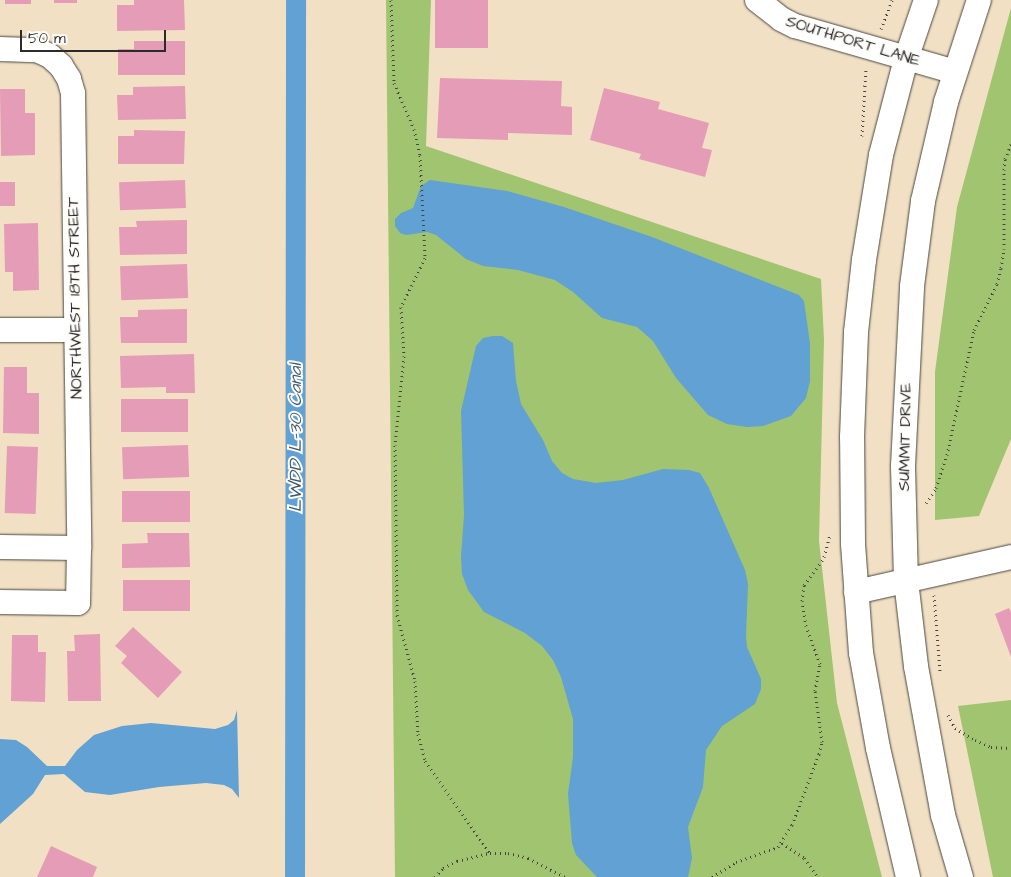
<!DOCTYPE html>
<style>
body{margin:0}
#map{position:relative;width:1011px;height:877px;overflow:hidden;background:#f1e0c3;font-family:"Architects Daughter",sans-serif}
div>[style]{position:absolute}
[style*='--x']{left:calc(var(--x)*1px);top:calc(var(--y)*1px);width:calc(var(--w)*1px);rotate:calc(var(--a)*1deg)}
.green>*{inset:0;background:#a0c46f}
.water>*{inset:0;background:#61a1d4}
.canal>*{height:20px;margin:-10px;padding:0 10px;transform-origin:10px;border-radius:10px;background:#61a1d4}
.building>*{inset:0;background:#e59cb7;transform-origin:0 0}
.path>*{height:3px;margin-top:-1.5px;transform-origin:0;background:repeating-linear-gradient(90deg,#494642 0 1px,transparent 0 5px)}
.roads{filter:drop-shadow(0 0 1px #494642) drop-shadow(0 0 1px #494642)}
.street>*{height:24px;margin:-12px;padding:0 12px;transform-origin:12px;border-radius:12px;background:#fff}
span{translate:-50% -50%;white-space:nowrap;text-align:center;line-height:1.15;-webkit-text-stroke:4px #fdfcf7;paint-order:stroke}
.street-label{font-size:16px;color:#2b2b2b}
.water-label{font-size:18px;color:#415a6f;font-style:italic}
.scale{position:absolute;left:20px;top:30px;width:146px;height:22px;box-sizing:border-box;border:2px solid #2b2b2b;border-top:0;padding-left:6px;font-size:15px;line-height:18px;white-space:nowrap;color:#2b2b2b;-webkit-text-stroke:4px #fdfcf7;paint-order:stroke}
</style>
<div id="map">
<div class="green">
<i style="clip-path:polygon(386px 0,431px 0,426px 146px,821px 279px,824px 340px,819px 541px,837px 703px,882px 877px,395px 877px)"></i>
<i style="clip-path:polygon(1011px 8px,1011px 439px,979px 516px,935px 520px,935px 372px,957px 207px)"></i>
<i style="clip-path:polygon(1011px 700px,1011px 877px,993px 877px,958px 706px)"></i>
</div>
<div class="water">
<i style="clip-path:polygon(430px 180px,507px 191px,564px 207px,652px 237px,799px 295px,804px 301px,810px 343px,810px 381px,806px 398px,791px 416px,763px 426px,747px 427px,727px 424px,708px 415px,676px 378px,653px 341px,637px 327px,602px 318px,573px 292px,555px 280px,518px 270px,483px 266px,466px 259px,436px 235px,427px 232px,406px 235px,400px 233px,395px 226px,395px 219px,401px 213px,413px 208px,421px 186px)"></i>
<i style="clip-path:polygon(493px 336px,502px 336px,513px 343px,516px 381px,521px 404px,543px 440px,552px 461px,562px 473px,573px 479px,596px 483px,623px 480px,663px 469px,689px 470px,700px 473px,709px 488px,745px 570px,748px 584px,746px 636px,747px 647px,761px 679px,761px 689px,755px 704px,722px 726px,706px 750px,703px 787px,688px 827px,692px 858px,688px 877px,597px 877px,576px 855px,572px 843px,568px 794px,573px 757px,573px 719px,561px 677px,553px 660px,542px 646px,525px 633px,484px 612px,468px 590px,462px 574px,461px 557px,464px 515px,461px 411px,476px 346px,483px 338px)"></i>
<i style="clip-path:polygon(237px 710px,239px 798px,232px 789px,224px 785px,206px 783px,159px 787px,110px 795px,85px 792px,64px 774px,45px 775px,33px 794px,0 824px,0 739px,16px 740px,27px 747px,47px 766px,65px 766px,77px 750px,94px 735px,122px 726px,151px 723px,215px 729px,228px 725px,234px 720px)"></i>
</div>
<div class="canal">
<i style="--x:295;--y:877;--w:877;--a:-89.93"></i>
</div>
<div class="building">
<i style="left:5px;top:0;width:26px;height:4px"></i>
<i style="left:54px;top:0;width:23px;height:3px"></i>
<i style="clip-path:polygon(134px 0,184px 0,185px 30px,117px 31px,117px 5px,134px 5px)"></i>
<i style="left:435px;top:0;width:53px;height:48px"></i>
<i style="clip-path:polygon(134px 41px,185px 41px,185px 75px,118px 75px,118px 49px,134px 49px)"></i>
<i style="clip-path:polygon(440px 78px,562px 81px,561px 106px,572px 107px,572px 135px,508px 133px,508px 140px,437px 138px)"></i>
<i style="clip-path:polygon(185px 86px,186px 119px,118px 120px,117px 95px,133px 95px,133px 87px)"></i>
<i style="clip-path:polygon(604px 88px,660px 102px,658px 109px,709px 123px,702px 148px,712px 150px,705px 177px,639px 159px,641px 154px,590px 140px)"></i>
<i style="clip-path:polygon(0 89px,25px 89px,25px 113px,35px 113px,35px 155px,1px 156px)"></i>
<i style="clip-path:polygon(134px 130px,185px 131px,184px 164px,118px 164px,118px 136px,134px 136px)"></i>
<i style="left:185px;top:180px;width:28px;height:66px;rotate:88deg"></i>
<i style="left:0;top:182px;width:15px;height:24px"></i>
<i style="clip-path:polygon(187px 220px,187px 254px,120px 255px,119px 227px,137px 227px,136px 221px)"></i>
<i style="clip-path:polygon(38px 223px,39px 290px,13px 291px,13px 272px,5px 272px,4px 224px)"></i>
<i style="left:187px;top:264px;width:34px;height:67px;rotate:88deg"></i>
<i style="clip-path:polygon(187px 309px,187px 343px,121px 343px,120px 317px,138px 317px,138px 310px)"></i>
<i style="clip-path:polygon(194px 354px,195px 393px,166px 393px,166px 387px,121px 388px,120px 356px)"></i>
<i style="clip-path:polygon(4px 367px,27px 367px,27px 393px,39px 393px,39px 434px,3px 433px)"></i>
<i style="left:188px;top:399px;width:33px;height:67px;rotate:90deg"></i>
<i style="left:188px;top:445px;width:32px;height:66px;rotate:88deg"></i>
<i style="left:7px;top:446px;width:31px;height:67px;rotate:2deg"></i>
<i style="left:190px;top:491px;width:31px;height:68px;rotate:90deg"></i>
<i style="clip-path:polygon(147px 533px,189px 533px,190px 567px,122px 568px,122px 544px,148px 543px)"></i>
<i style="left:190px;top:580px;width:31px;height:67px;rotate:90deg"></i>
<i style="clip-path:polygon(1009px 608px,1011px 612px,1011px 657px,995px 614px)"></i>
<i style="clip-path:polygon(133px 627px,182px 672px,158px 698px,121px 663px,127px 656px,115px 646px)"></i>
<i style="clip-path:polygon(100px 634px,101px 701px,68px 701px,67px 651px,75px 651px,74px 635px)"></i>
<i style="clip-path:polygon(12px 635px,38px 635px,38px 652px,46px 652px,45px 702px,11px 701px)"></i>
<i style="clip-path:polygon(51px 846px,97px 867px,93px 877px,37px 877px)"></i>
</div>
<div class="path">
<i style="--x:391;--y:0;--w:83;--a:87.9"></i>
<i style="--x:394;--y:83;--w:50;--a:66.5"></i>
<i style="--x:414;--y:129;--w:27;--a:77"></i>
<i style="--x:420;--y:155;--w:103;--a:87.2"></i>
<i style="--x:425;--y:258;--w:55;--a:116.1"></i>
<i style="--x:401;--y:307;--w:49;--a:86.5"></i>
<i style="--x:404;--y:356;--w:89;--a:95.8"></i>
<i style="--x:395;--y:445;--w:170;--a:89.3"></i>
<i style="--x:397;--y:615;--w:68;--a:74.7"></i>
<i style="--x:415;--y:681;--w:53;--a:86.8"></i>
<i style="--x:418;--y:734;--w:28;--a:75"></i>
<i style="--x:425;--y:761;--w:113;--a:54.8"></i>
<i style="--x:881;--y:29;--w:31;--a:-69"></i>
<i style="--x:862;--y:136;--w:68;--a:-86.6"></i>
<i style="--x:926;--y:503;--w:18;--a:-56"></i>
<i style="--x:936;--y:488;--w:35;--a:-72"></i>
<i style="--x:947;--y:455;--w:128;--a:-77.8"></i>
<i style="--x:974;--y:330;--w:51;--a:-63.4"></i>
<i style="--x:997;--y:284;--w:16;--a:-76"></i>
<i style="--x:1001;--y:268;--w:19;--a:-81"></i>
<i style="--x:1004;--y:249;--w:79;--a:-90"></i>
<i style="--x:1004;--y:170;--w:11;--a:-85"></i>
<i style="--x:1005;--y:159;--w:16;--a:-68"></i>
<i style="--x:934;--y:595;--w:76;--a:85.5"></i>
<i style="--x:948;--y:715;--w:15;--a:62"></i>
<i style="--x:955;--y:728;--w:23;--a:31"></i>
<i style="--x:975;--y:740;--w:17;--a:24"></i>
<i style="--x:991;--y:747;--w:20;--a:3"></i>
<i style="--x:782;--y:843;--w:27;--a:34"></i>
<i style="--x:804;--y:858;--w:24;--a:54"></i>
<i style="--x:435;--y:877;--w:12;--a:-48"></i>
<i style="--x:443;--y:868;--w:16;--a:-27"></i>
<i style="--x:457;--y:861;--w:34;--a:-14"></i>
<i style="--x:490;--y:853;--w:18;--a:0"></i>
<i style="--x:508;--y:853;--w:21;--a:14"></i>
<i style="--x:528;--y:858;--w:42;--a:27.2"></i>
<i style="--x:712;--y:877;--w:28;--a:-32"></i>
<i style="--x:736;--y:862;--w:45;--a:-19.7"></i>
<i style="--x:778;--y:847;--w:26;--a:-58"></i>
<i style="--x:792;--y:825;--w:76;--a:-69.2"></i>
<i style="--x:819;--y:754;--w:12;--a:-76"></i>
<i style="--x:822;--y:742;--w:51;--a:-97.8"></i>
<i style="--x:815;--y:691;--w:27;--a:-80"></i>
<i style="--x:820;--y:664;--w:40;--a:-110.2"></i>
<i style="--x:806;--y:626;--w:25;--a:-99"></i>
<i style="--x:802;--y:601;--w:16;--a:-83"></i>
<i style="--x:804;--y:585;--w:34;--a:-54"></i>
<i style="--x:824;--y:557;--w:23;--a:-75"></i>
</div>
<div class="roads">
<div class="street">
<i style="--x:757;--y:0;--w:31;--a:38"></i>
<i style="--x:781;--y:19;--w:16;--a:27"></i>
<i style="--x:795;--y:26;--w:166;--a:16"></i>
<i style="--x:0;--y:49;--w:37;--a:2"></i>
<i style="--x:37;--y:50;--w:14;--a:25"></i>
<i style="--x:50;--y:56;--w:15;--a:42"></i>
<i style="--x:61;--y:66;--w:15;--a:58"></i>
<i style="--x:69;--y:79;--w:15;--a:74"></i>
<i style="--x:73;--y:93;--w:455;--a:89.2"></i>
<i style="--x:79;--y:548;--w:55;--a:91"></i>
<i style="--x:78;--y:603;--w:78;--a:-179.3"></i>
<i style="--x:0;--y:330;--w:75;--a:0"></i>
<i style="--x:0;--y:547;--w:79;--a:0.7"></i>
<i style="--x:856;--y:592;--w:159;--a:-12.7"></i>
<i style="--x:908;--y:877;--w:132;--a:-103.1"></i>
<i style="--x:878;--y:748;--w:97;--a:-100.1"></i>
<i style="--x:861;--y:653;--w:110;--a:-94.2"></i>
<i style="--x:853;--y:543;--w:106;--a:-90.5"></i>
<i style="--x:852;--y:437;--w:105;--a:-87.8"></i>
<i style="--x:856;--y:332;--w:72;--a:-83.7"></i>
<i style="--x:864;--y:260;--w:106;--a:-80.8"></i>
<i style="--x:881;--y:155;--w:99;--a:-75.4"></i>
<i style="--x:906;--y:59;--w:62;--a:-71.3"></i>
<i style="--x:961;--y:877;--w:65;--a:-106.2"></i>
<i style="--x:943;--y:815;--w:151;--a:-100.3"></i>
<i style="--x:916;--y:666;--w:86;--a:-96.7"></i>
<i style="--x:906;--y:581;--w:115;--a:-91.5"></i>
<i style="--x:903;--y:466;--w:180;--a:-87.1"></i>
<i style="--x:912;--y:286;--w:86;--a:-82.6"></i>
<i style="--x:923;--y:201;--w:102;--a:-76.9"></i>
<i style="--x:946;--y:102;--w:107;--a:-72.1"></i>
</div>
</div>
<div class="street-label">
<span style="left:853px;top:41px;rotate:17deg">SOUTHPORT LANE</span>
<span style="left:75px;top:298px;rotate:-91deg">NORTHWEST 18TH STREET</span>
<span style="left:905px;top:437px;rotate:-89deg">SUMMIT DRIVE</span>
</div>
<div class="water-label">
<span style="left:296px;top:438px;rotate:-90deg">LWDD L-30 Canal</span>
</div>
<div class="scale">50 m</div>
</div>
